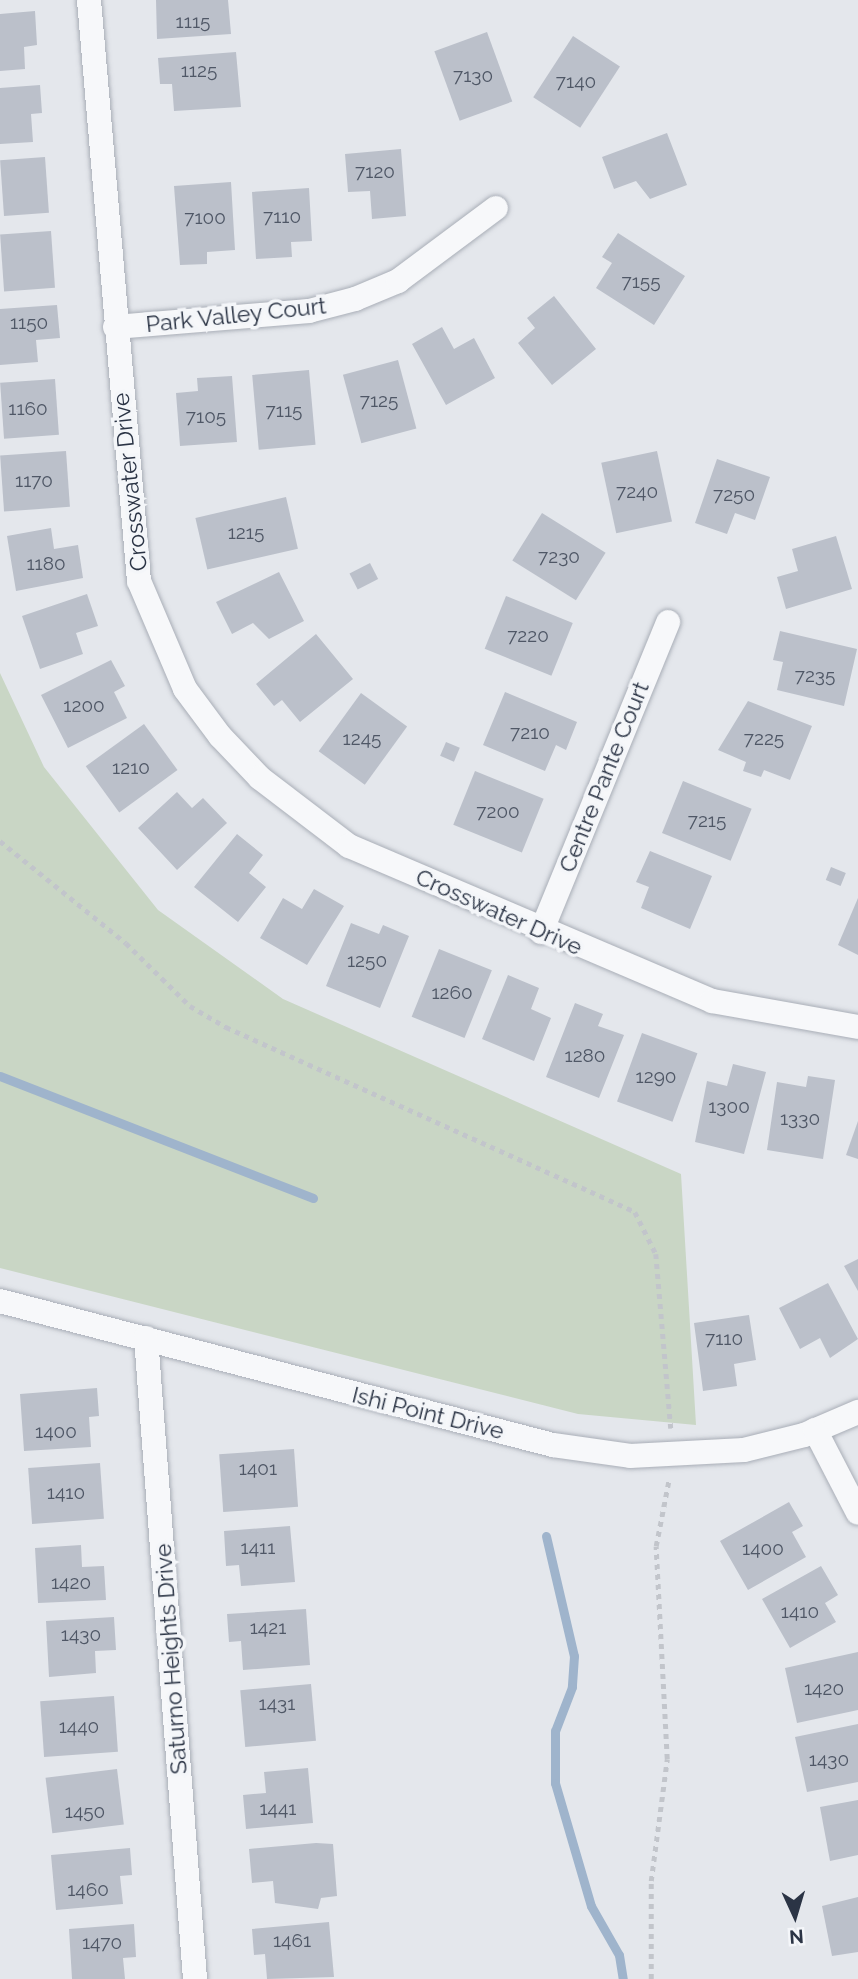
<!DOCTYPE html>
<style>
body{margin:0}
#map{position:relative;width:858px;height:1979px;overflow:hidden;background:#e4e7ec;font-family:Raleway,sans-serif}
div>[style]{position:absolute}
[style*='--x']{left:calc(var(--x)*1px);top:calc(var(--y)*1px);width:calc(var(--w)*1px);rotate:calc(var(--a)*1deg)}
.green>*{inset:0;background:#c9d6c5}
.stream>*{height:9px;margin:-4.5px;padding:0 4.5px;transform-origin:4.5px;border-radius:4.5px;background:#9fb4cc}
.building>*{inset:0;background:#bbc0ca;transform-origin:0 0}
.path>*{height:4.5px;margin-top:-2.25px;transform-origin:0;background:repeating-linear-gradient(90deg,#c2c5cb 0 5px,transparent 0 10px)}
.roads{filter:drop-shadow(0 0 2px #a9aeb7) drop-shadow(0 0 2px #a9aeb7)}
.street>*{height:24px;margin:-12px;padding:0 12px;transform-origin:12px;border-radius:12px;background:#f7f8fa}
span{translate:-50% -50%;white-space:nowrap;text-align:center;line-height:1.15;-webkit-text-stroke:7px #f4f6f9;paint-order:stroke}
.number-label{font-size:19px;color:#4f5766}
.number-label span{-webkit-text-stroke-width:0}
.street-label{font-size:23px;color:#2b3445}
.north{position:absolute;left:760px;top:1881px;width:70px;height:70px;-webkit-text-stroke:5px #f4f6f9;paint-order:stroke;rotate:176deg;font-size:19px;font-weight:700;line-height:28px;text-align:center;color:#2b3445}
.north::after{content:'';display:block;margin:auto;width:24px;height:32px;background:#2b3445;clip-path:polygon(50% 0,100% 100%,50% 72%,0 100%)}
</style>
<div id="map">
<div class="green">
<i style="clip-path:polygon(0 673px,44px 767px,158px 910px,283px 999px,681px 1174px,696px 1425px,578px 1414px,0 1268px)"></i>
</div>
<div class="stream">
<i style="--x:0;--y:1076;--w:336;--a:21.3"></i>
<i style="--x:546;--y:1536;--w:123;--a:76.9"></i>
<i style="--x:574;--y:1656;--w:31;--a:94"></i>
<i style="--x:572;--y:1687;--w:47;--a:111.1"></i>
<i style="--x:555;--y:1731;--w:52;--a:90"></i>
<i style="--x:555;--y:1783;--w:128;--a:73.7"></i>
<i style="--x:591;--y:1906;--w:56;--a:60.3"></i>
<i style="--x:619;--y:1955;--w:24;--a:81"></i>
</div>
<div class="building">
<i style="clip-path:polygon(156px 0,228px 0,231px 34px,157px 39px)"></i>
<i style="clip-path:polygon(35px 11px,37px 45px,24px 47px,25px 69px,0 71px,0 14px)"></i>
<i style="left:487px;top:32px;width:74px;height:56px;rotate:70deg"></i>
<i style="left:573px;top:36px;width:56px;height:73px;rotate:33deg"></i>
<i style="clip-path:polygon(236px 52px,241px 107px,174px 111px,172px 84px,160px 84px,158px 58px)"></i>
<i style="clip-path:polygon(40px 85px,42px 113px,31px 114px,33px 142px,0 144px,0 88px)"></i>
<i style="clip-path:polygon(667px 133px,687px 185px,650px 199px,636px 181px,614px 189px,602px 157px)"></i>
<i style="clip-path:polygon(401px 149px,406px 216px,372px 219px,370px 191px,348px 192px,345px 154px)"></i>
<i style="left:45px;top:157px;width:56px;height:45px;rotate:86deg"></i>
<i style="clip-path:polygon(231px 182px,235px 250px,207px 252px,207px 264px,180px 265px,174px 186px)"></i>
<i style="clip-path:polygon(309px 188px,312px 241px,291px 242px,292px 257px,256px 259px,252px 192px)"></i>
<i style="left:51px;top:231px;width:57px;height:51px;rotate:86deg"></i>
<i style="clip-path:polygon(618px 233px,685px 276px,654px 325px,596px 288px,612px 263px,602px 257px)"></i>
<i style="clip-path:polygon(554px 296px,596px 349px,552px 385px,518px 343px,535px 328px,527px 318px)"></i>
<i style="clip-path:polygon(57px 305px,60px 338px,36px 340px,38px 362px,0 365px,0 309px)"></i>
<i style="clip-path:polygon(442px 327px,454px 349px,474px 338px,495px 378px,446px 405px,412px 344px)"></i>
<i style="left:398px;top:360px;width:71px;height:57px;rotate:75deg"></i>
<i style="left:309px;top:370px;width:75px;height:57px;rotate:85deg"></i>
<i style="clip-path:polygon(232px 376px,237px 442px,180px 446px,176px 393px,198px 391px,197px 378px)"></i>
<i style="left:55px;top:379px;width:56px;height:55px;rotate:86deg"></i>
<i style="left:66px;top:451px;width:56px;height:66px;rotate:86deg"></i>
<i style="left:657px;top:451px;width:72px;height:57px;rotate:78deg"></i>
<i style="clip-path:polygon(717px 459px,770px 477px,755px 520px,735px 513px,727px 534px,695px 523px)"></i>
<i style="left:286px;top:497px;width:53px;height:93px;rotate:77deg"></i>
<i style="left:542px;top:513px;width:75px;height:56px;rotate:32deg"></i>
<i style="clip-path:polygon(51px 528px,54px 549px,78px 545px,83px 578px,16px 591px,7px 536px)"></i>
<i style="clip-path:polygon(836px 536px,852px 589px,786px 609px,777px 577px,798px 571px,792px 549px)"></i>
<i style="left:370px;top:563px;width:18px;height:23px;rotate:63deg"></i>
<i style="clip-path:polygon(279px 572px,304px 621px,269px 639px,253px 623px,232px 634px,216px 602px)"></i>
<i style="clip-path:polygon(87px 594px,98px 626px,76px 633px,83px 654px,40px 669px,22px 616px)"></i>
<i style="left:506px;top:596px;width:72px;height:57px;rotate:22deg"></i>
<i style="clip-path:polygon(780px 631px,857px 649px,844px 706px,777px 690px,783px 662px,773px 660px)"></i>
<i style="clip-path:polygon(316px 634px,353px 679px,300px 722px,282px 700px,274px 706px,256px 684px)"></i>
<i style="clip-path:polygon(111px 660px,125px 686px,114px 692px,127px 718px,68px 748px,41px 695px)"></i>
<i style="clip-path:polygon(505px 692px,577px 722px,566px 750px,556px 745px,545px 771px,483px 745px)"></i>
<i style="left:361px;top:693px;width:57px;height:72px;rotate:36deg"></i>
<i style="clip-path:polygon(748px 701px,812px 726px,790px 780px,764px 770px,761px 777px,743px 771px,746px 762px,718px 750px)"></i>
<i style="left:144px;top:724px;width:57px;height:72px;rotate:54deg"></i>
<i style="left:446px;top:742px;width:15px;height:15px;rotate:23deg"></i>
<i style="left:475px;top:771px;width:74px;height:58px;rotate:22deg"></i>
<i style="left:683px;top:781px;width:74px;height:56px;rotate:22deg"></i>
<i style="clip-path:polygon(177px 792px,192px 808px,203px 798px,227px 823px,177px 870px,138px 828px)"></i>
<i style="clip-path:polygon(237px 834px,263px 855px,249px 873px,266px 887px,238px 922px,194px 887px)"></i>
<i style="clip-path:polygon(650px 851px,712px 876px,690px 929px,641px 908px,649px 887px,636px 882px)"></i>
<i style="left:831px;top:867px;width:16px;height:14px;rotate:22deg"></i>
<i style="clip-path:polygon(314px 889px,344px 906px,307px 965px,260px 938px,283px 898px,302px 909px)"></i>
<i style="clip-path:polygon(858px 898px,858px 955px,838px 945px)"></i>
<i style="clip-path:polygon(351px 923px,379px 934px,383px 925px,409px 936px,380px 1008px,326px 986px)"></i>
<i style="left:439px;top:949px;width:57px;height:73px;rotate:22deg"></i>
<i style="clip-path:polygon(508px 975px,539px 988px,531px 1009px,551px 1018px,534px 1061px,482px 1039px)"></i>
<i style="clip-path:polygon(575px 1003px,603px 1014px,598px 1026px,624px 1035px,599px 1098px,546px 1077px)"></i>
<i style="left:642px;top:1033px;width:59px;height:73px;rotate:20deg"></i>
<i style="clip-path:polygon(733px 1064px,766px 1072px,744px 1154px,695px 1142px,707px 1081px,727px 1086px)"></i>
<i style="clip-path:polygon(808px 1076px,835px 1080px,823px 1159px,767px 1150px,777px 1082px,806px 1087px)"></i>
<i style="clip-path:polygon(858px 1121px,858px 1159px,846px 1155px)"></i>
<i style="clip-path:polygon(858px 1259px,858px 1291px,844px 1266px)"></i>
<i style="clip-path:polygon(828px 1283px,858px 1339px,830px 1358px,820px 1338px,800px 1349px,779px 1308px)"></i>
<i style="clip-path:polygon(749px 1315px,756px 1360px,734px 1364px,737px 1386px,703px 1391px,694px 1323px)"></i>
<i style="clip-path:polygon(97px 1388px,99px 1416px,89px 1417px,91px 1447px,24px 1451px,20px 1394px)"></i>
<i style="left:294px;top:1449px;width:58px;height:75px;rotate:86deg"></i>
<i style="left:100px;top:1463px;width:56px;height:72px;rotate:86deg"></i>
<i style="clip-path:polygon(789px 1502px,803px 1526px,792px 1532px,806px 1557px,748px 1590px,720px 1541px)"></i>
<i style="clip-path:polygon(290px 1526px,295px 1582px,241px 1586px,239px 1565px,226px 1566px,224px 1531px)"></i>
<i style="clip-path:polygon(81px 1545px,82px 1567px,104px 1566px,106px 1600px,38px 1603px,35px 1548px)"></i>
<i style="clip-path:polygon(821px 1566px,838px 1595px,825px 1603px,836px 1622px,790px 1648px,762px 1599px)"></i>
<i style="clip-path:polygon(306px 1609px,310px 1665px,243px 1670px,241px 1641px,229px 1642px,227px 1614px)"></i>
<i style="clip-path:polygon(114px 1617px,116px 1650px,95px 1651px,96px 1673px,49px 1677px,46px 1621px)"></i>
<i style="clip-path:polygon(858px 1652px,858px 1710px,797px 1723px,785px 1668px)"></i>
<i style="left:311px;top:1684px;width:57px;height:71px;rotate:85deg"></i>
<i style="left:114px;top:1696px;width:56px;height:74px;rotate:86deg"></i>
<i style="clip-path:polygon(858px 1724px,858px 1782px,807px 1792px,795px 1737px)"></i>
<i style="clip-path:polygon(308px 1768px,313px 1823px,246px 1829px,243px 1795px,266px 1793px,264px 1772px)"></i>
<i style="left:117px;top:1769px;width:56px;height:72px;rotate:83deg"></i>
<i style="clip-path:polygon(858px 1800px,858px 1855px,830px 1861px,820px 1807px)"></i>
<i style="clip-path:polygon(316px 1843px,333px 1844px,337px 1896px,321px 1898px,318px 1909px,275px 1903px,273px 1881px,252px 1883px,249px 1849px)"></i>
<i style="clip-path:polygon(130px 1848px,132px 1875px,120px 1876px,123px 1904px,56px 1910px,51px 1855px)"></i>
<i style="clip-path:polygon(858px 1897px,858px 1952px,832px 1956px,822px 1906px)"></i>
<i style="clip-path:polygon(329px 1922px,334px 1977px,267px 1979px,265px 1954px,254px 1955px,252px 1929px)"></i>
<i style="clip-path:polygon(134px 1924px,136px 1957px,123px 1958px,125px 1979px,72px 1979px,69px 1929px)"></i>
</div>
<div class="path">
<i style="--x:0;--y:841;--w:162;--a:39"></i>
<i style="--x:126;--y:943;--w:90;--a:44.5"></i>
<i style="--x:190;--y:1006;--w:42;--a:30.3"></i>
<i style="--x:226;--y:1027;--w:449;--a:24.3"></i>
<i style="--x:635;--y:1212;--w:47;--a:63.4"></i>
<i style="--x:656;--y:1254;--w:175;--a:85.1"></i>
<i style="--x:651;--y:1979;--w:98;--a:-90"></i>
<i style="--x:651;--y:1881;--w:123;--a:-82.5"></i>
<i style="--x:667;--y:1759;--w:213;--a:-93"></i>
<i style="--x:656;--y:1546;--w:68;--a:-79"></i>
</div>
<div class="roads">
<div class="street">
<i style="--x:89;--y:0;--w:583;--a:85.08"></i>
<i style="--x:139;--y:581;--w:117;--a:66.9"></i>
<i style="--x:185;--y:689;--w:59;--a:53.3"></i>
<i style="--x:220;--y:736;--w:58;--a:46.4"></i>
<i style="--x:260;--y:778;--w:112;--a:37.4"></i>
<i style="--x:349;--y:846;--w:395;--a:23.1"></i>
<i style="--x:712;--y:1001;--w:148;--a:10.1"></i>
<i style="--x:115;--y:327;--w:195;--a:-4.7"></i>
<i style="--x:309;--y:311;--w:48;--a:-14.6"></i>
<i style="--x:355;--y:299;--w:47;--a:-22.7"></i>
<i style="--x:398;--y:281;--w:122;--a:-36.7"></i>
<i style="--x:541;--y:932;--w:335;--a:-67.7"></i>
<i style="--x:0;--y:1301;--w:571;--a:14.6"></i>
<i style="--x:553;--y:1445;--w:78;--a:8.1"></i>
<i style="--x:630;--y:1456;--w:114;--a:-3"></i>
<i style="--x:744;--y:1450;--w:62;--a:-14"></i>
<i style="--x:804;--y:1435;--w:59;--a:-23.1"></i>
<i style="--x:146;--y:1338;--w:643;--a:85.63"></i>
<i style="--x:815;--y:1430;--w:93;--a:62.6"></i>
</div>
</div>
<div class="number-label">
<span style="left:193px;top:22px">1115</span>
<span style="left:199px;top:71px">1125</span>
<span style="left:473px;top:76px">7130</span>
<span style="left:576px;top:82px">7140</span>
<span style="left:375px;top:172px">7120</span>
<span style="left:282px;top:217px">7110</span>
<span style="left:205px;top:218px">7100</span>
<span style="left:641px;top:282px">7155</span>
<span style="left:29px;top:323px">1150</span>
<span style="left:379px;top:401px">7125</span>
<span style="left:28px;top:409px">1160</span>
<span style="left:284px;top:411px">7115</span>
<span style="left:206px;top:417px">7105</span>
<span style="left:34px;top:481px">1170</span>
<span style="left:637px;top:492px">7240</span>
<span style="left:734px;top:495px">7250</span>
<span style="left:246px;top:533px">1215</span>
<span style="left:559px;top:557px">7230</span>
<span style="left:46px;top:564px">1180</span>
<span style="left:528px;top:636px">7220</span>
<span style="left:815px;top:676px">7235</span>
<span style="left:84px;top:706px">1200</span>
<span style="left:530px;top:733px">7210</span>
<span style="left:362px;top:739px">1245</span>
<span style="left:764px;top:739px">7225</span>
<span style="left:131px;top:768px">1210</span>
<span style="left:498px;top:812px">7200</span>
<span style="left:707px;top:821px">7215</span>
<span style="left:367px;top:961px">1250</span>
<span style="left:452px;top:993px">1260</span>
<span style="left:585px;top:1056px">1280</span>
<span style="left:656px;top:1077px">1290</span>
<span style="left:729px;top:1107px">1300</span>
<span style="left:800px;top:1119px">1330</span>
<span style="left:724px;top:1339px">7110</span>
<span style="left:56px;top:1432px">1400</span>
<span style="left:258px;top:1469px">1401</span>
<span style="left:66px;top:1493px">1410</span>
<span style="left:258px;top:1548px">1411</span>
<span style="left:763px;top:1549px">1400</span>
<span style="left:71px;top:1583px">1420</span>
<span style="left:800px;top:1612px">1410</span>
<span style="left:268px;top:1628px">1421</span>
<span style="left:81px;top:1635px">1430</span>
<span style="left:824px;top:1689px">1420</span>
<span style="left:277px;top:1704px">1431</span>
<span style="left:79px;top:1727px">1440</span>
<span style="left:829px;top:1760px">1430</span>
<span style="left:278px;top:1809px">1441</span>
<span style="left:85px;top:1812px">1450</span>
<span style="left:88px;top:1890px">1460</span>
<span style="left:292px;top:1941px">1461</span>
<span style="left:102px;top:1943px">1470</span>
</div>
<div class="street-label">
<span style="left:236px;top:315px;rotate:-6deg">Park Valley Court</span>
<span style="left:130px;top:482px;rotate:-96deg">Crosswater Drive</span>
<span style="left:604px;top:777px;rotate:-68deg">Centre Pante Court</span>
<span style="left:499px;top:912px;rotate:24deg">Crosswater Drive</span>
<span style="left:428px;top:1413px;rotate:14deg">Ishi Point Drive</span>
<span style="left:171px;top:1659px;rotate:-94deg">Saturno Heights Drive</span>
</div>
<div class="north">N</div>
</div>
